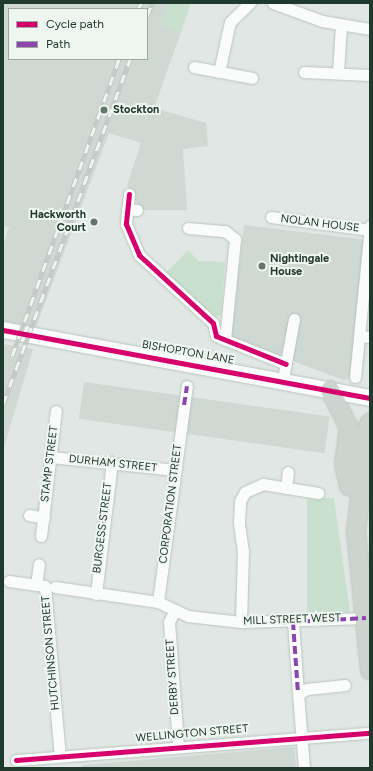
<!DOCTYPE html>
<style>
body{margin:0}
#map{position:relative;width:373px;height:771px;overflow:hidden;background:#e1e7e4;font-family:Figtree,sans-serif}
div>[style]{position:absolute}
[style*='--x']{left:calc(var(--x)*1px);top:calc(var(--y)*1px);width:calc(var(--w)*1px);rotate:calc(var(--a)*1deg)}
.built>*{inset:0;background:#cfd8d3;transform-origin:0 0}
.green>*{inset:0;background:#cae0cf}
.roads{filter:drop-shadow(0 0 1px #bac4bf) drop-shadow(0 0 1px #bac4bf)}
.street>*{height:11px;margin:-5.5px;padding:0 5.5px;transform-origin:5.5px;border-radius:5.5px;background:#fafbfb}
.secondary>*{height:16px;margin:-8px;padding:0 8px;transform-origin:8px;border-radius:8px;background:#fafbfb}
.primary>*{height:18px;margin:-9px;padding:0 9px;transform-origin:9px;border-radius:9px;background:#ccd4d0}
.rail>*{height:4.5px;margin-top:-2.25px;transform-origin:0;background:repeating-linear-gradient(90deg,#eff6f2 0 9px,#c6c9c8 0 18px);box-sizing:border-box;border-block:1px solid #c6c9c8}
.quiet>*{height:4px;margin-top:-2px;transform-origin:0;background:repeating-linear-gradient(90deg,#8e44ad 0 8px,transparent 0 12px)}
.cycleway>*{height:5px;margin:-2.5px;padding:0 2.5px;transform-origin:2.5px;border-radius:2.5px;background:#d6006c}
.dots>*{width:11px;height:11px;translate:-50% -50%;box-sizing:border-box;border:2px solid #eff6f2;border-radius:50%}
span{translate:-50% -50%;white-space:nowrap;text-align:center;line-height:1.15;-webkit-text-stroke:4px #eff6f2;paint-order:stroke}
.poi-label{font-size:11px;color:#20392f;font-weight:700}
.left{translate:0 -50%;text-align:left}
.right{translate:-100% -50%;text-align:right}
.street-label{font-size:11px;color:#20392f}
.frame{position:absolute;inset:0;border:4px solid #20392f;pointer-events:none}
.legend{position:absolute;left:8px;top:8px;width:140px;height:52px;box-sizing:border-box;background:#eff6f2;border:1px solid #9caaa4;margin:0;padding:5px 7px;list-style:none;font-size:12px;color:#20392f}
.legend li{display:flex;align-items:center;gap:8px;height:20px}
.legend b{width:20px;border:1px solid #9caaa4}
</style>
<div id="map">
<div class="built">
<i style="clip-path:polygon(evenodd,3px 3px,169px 3px,160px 24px,181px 32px,154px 108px,206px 123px,208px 146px,183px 149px,187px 210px,141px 210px,127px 185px,141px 143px,109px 133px,36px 327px,3px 321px,3px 246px,9px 227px,3px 226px,3px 3px,9px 9px,147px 9px,147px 59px,9px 59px,9px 9px)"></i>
<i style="clip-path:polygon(244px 225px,369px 240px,355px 377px,344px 380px,231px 338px)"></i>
<i style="clip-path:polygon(3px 344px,33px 349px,3px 451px)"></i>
<i style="left:84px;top:382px;width:248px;height:37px;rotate:8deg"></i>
<i style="clip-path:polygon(294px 747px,296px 768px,82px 768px,82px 765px)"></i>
</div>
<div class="green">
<i style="clip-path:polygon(169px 3px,191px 3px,181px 32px,160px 24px)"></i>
<i style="clip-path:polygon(188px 250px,199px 261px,225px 262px,221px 315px,214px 317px,165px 274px)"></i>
<i style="clip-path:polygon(307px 498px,334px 498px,350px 612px,307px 613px)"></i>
</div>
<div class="roads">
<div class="street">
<i style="--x:273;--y:3;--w:52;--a:20.2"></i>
<i style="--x:322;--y:21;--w:49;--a:9.5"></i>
<i style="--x:194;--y:67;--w:59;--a:10.7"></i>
<i style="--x:219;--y:72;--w:51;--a:-77.6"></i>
<i style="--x:230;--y:22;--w:28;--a:-44"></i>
<i style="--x:304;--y:72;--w:65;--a:2.6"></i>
<i style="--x:338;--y:72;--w:46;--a:-86.3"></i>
<i style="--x:129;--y:194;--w:30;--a:96"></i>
<i style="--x:126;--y:224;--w:34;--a:67"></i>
<i style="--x:139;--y:255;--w:100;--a:42.6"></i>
<i style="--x:213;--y:323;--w:13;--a:77"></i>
<i style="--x:216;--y:336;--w:75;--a:21.8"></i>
<i style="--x:127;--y:209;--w:10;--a:6"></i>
<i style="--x:271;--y:217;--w:100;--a:7.5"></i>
<i style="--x:188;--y:228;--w:37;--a:5"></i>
<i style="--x:225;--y:231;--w:13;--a:39"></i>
<i style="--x:235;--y:239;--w:101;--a:95.7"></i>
<i style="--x:359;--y:336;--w:11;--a:5"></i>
<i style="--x:355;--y:377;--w:152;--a:-84.3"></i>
<i style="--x:283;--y:379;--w:61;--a:-79.6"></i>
<i style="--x:51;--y:457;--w:125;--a:6"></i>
<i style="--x:286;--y:488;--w:16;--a:-83"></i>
<i style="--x:29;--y:515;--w:15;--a:11"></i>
<i style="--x:41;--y:536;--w:126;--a:-83.2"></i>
<i style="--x:9;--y:581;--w:36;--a:8"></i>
<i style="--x:45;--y:586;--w:171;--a:85"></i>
<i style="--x:36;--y:585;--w:21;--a:-82"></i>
<i style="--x:55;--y:587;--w:104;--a:8.3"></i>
<i style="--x:158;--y:602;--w:33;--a:25"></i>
<i style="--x:188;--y:616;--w:53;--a:6.5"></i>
<i style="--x:241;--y:622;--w:125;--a:-1.8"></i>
<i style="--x:96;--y:594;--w:133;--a:-83.1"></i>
<i style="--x:158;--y:602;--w:218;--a:-82.4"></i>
<i style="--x:175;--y:610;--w:13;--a:117"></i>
<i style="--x:169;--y:622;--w:124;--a:85.8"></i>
<i style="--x:241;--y:622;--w:70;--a:-88.4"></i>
<i style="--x:243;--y:552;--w:30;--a:-98"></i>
<i style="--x:239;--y:522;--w:21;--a:-87"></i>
<i style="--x:240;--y:501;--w:10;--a:-61"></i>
<i style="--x:245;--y:492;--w:20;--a:-24"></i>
<i style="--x:263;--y:484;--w:56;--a:9.3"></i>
<i style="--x:293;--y:622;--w:72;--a:86"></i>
<i style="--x:16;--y:760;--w:355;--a:-4.4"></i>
<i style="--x:304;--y:768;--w:74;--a:-94.6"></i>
<i style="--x:298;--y:694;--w:10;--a:-29"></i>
<i style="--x:307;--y:689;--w:38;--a:-6"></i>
</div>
<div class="secondary">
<i style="--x:3;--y:330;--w:373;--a:10.5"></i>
</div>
<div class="primary">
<i style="--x:330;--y:390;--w:42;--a:63.4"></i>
<i style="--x:349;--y:428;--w:36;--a:98"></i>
<i style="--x:344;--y:464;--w:23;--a:77"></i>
<i style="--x:370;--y:451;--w:30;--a:105"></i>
<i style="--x:362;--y:480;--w:52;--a:96.6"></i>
<i style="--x:356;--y:532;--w:139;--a:84.2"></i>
<i style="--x:352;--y:467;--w:48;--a:-68.2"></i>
</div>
</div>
<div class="rail">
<i style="--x:138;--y:9;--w:7;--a:-63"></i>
<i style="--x:147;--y:16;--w:14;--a:-69"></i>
<i style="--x:12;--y:356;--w:316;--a:-70.2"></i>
<i style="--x:3;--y:404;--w:368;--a:-69.8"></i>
</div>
<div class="quiet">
<i style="--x:184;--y:405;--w:19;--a:-81"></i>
<i style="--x:102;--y:540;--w:52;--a:-83.4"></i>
<i style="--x:293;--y:622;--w:72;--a:86"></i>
<i style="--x:278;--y:623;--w:88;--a:-3.3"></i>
</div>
<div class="cycleway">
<i style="--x:129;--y:194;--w:30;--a:96"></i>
<i style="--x:126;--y:224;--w:34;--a:67"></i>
<i style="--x:139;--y:255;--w:100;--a:42.6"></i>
<i style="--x:213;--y:323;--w:13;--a:77"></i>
<i style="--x:216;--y:336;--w:75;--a:21.8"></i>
<i style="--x:3;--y:330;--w:373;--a:10.5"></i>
<i style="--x:16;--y:760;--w:355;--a:-4.4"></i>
</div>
<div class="dots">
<i style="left:104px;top:110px;background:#64766e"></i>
<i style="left:94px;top:222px;background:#64766e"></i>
<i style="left:262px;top:266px;background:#64766e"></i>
</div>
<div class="poi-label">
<span class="left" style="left:113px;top:110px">Stockton</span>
<span class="right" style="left:86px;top:222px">Hackworth<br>Court</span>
<span class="left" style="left:270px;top:266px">Nightingale<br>House</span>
</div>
<div class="street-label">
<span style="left:320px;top:224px;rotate:7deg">NOLAN HOUSE</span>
<span style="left:188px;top:353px;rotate:10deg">BISHOPTON LANE</span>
<span style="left:50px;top:464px;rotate:-83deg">STAMP STREET</span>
<span style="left:113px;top:464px;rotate:6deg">DURHAM STREET</span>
<span style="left:171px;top:504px;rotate:-83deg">CORPORATION STREET</span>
<span style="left:103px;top:528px;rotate:-83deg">BURGESS STREET</span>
<span style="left:292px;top:620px;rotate:-2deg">MILL STREET WEST</span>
<span style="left:51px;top:653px;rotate:-95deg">HUTCHINSON STREET</span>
<span style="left:173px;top:677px;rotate:-94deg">DERBY STREET</span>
<span style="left:192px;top:734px;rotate:-5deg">WELLINGTON STREET</span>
</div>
<div class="frame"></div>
<ul class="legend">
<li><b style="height:5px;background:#d6006c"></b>Cycle path</li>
<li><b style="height:5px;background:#8e44ad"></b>Path</li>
</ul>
</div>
